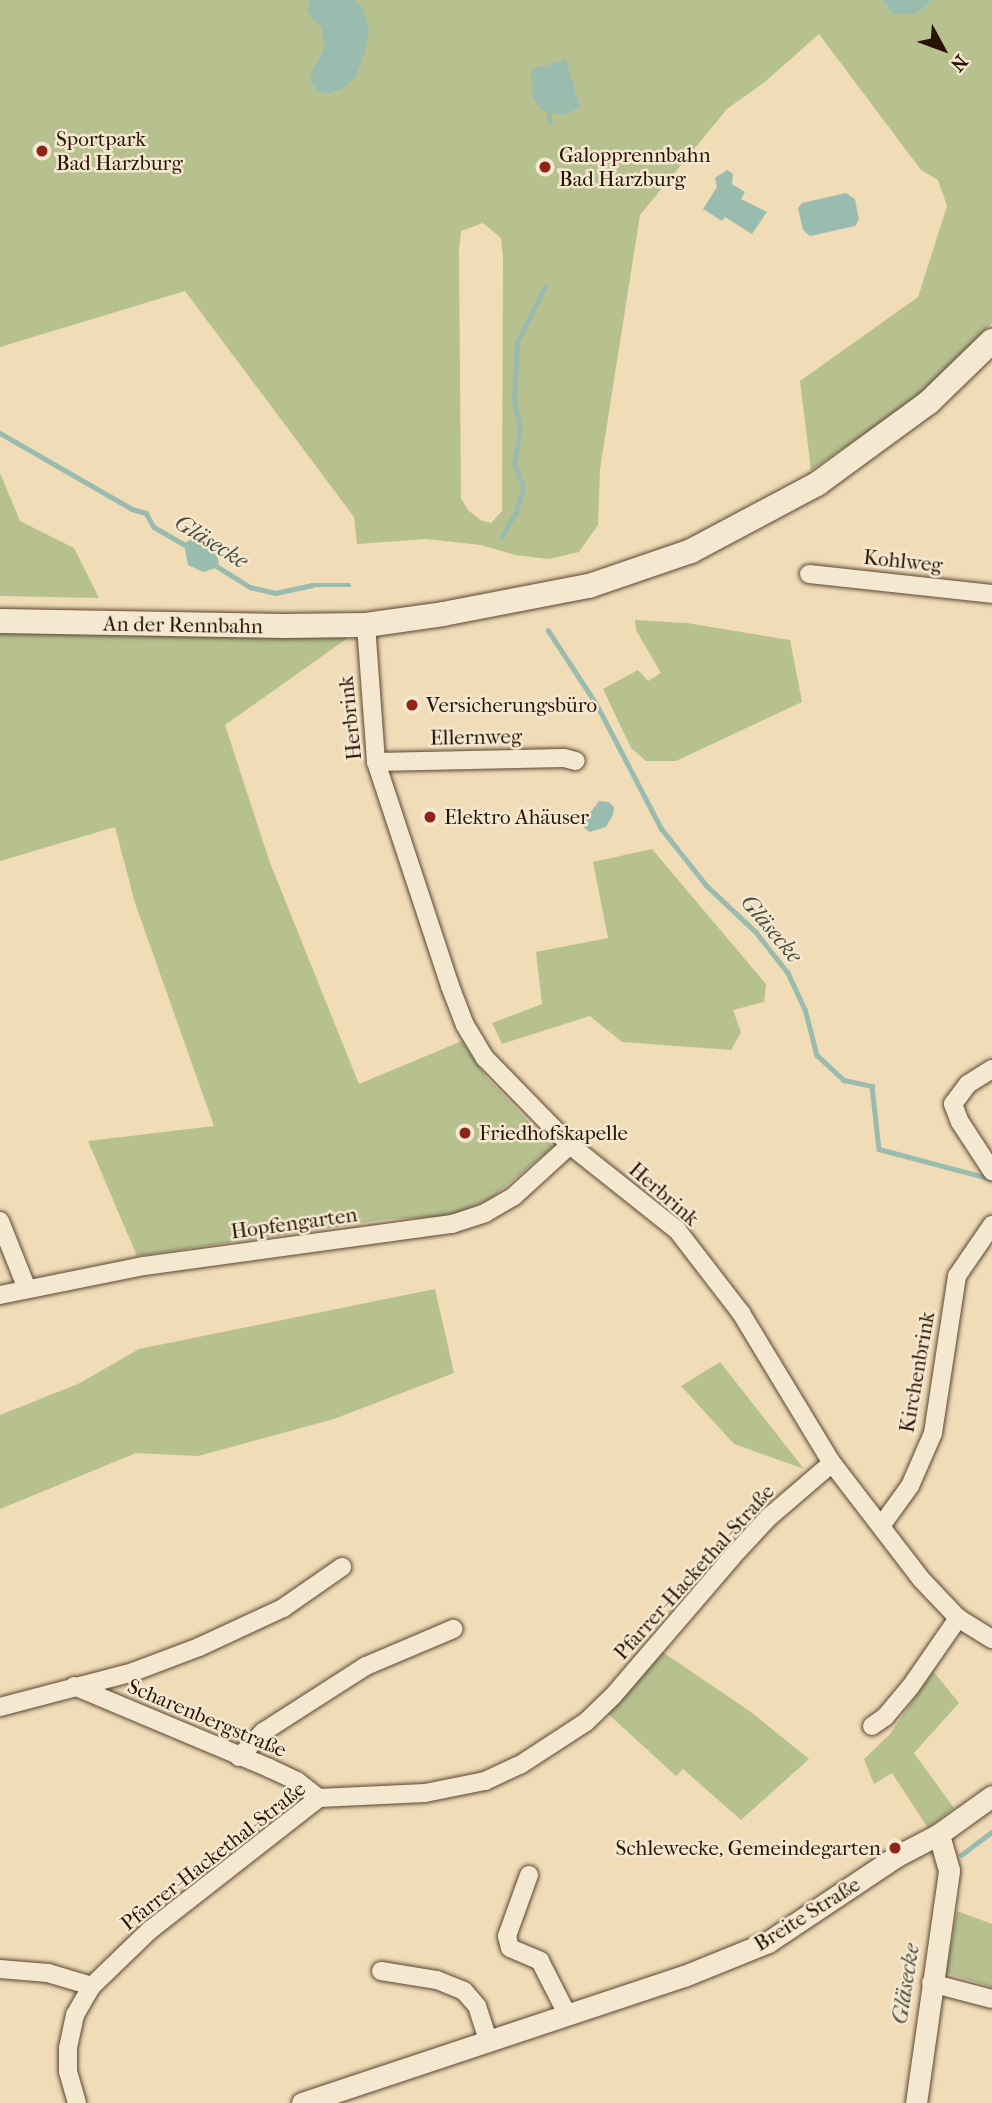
<!DOCTYPE html>
<meta charset="utf-8">
<style>
body{margin:0}
#map{position:relative;width:992px;height:2103px;overflow:hidden;background:#f0dcb7;font-family:"IM FELL French Canon",serif}
div>[style]{position:absolute}
[style*='--x']{left:calc(var(--x)*1px);top:calc(var(--y)*1px);width:calc(var(--w)*1px);rotate:calc(var(--a)*1deg)}
.green>*{inset:0;background:#b7c190}
.water>*{inset:0;background:#9abcaf}
.stream>*{height:4.5px;margin:-2.25px;padding:0 2.25px;transform-origin:2.25px;border-radius:2.25px;background:#9abcaf}
.roads{filter:drop-shadow(0 0 2px #594632) drop-shadow(0 0 2px #594632)}
.minor>*{height:18px;margin:-9px;padding:0 9px;transform-origin:9px;border-radius:9px;background:#f5e8d0}
.tertiary>*{height:21px;margin:-10.5px;padding:0 10.5px;transform-origin:10.5px;border-radius:10.5px;background:#f5e8d0}
.secondary>*{height:24px;margin:-12px;padding:0 12px;transform-origin:12px;border-radius:12px;background:#f5e8d0}
.dots>*{width:19px;height:19px;translate:-50% -50%;box-sizing:border-box;border:4px solid #f5e8d0;border-radius:50%}
span{translate:-50% -50%;white-space:nowrap;text-align:center;line-height:1.15;-webkit-text-stroke:5px #f5e8d0;paint-order:stroke}
.poi-label{font-size:21px;color:#271405}
.left{translate:0 -50%;text-align:left}
.right{translate:-100% -50%;text-align:right}
.street-label{font-size:21px;color:#271405}
.water-label{font-size:23px;color:#4f4f40;font-style:italic}
.north{position:absolute;left:908px;top:14px;width:70px;height:70px;-webkit-text-stroke:5px #f5e8d0;paint-order:stroke;rotate:131deg;font-size:19px;font-weight:700;line-height:28px;text-align:center;color:#271405}
.north::after{content:'';display:block;margin:auto;width:24px;height:32px;background:#271405;clip-path:polygon(50% 0,100% 100%,50% 72%,0 100%)}
</style>
<div id="map">
<div class="green">
<i style="clip-path:polygon(evenodd,0 0,882px 0,892px 14px,917px 14px,932px 0,992px 0,992px 323px,914px 400px,811px 470px,800px 381px,918px 297px,947px 206px,938px 180px,921px 170px,819px 34px,766px 81px,727px 109px,640px 215px,600px 469px,598px 525px,579px 552px,549px 559px,515px 555px,481px 545px,426px 539px,357px 544px,354px 517px,185px 291px,0 347px,0 0,483px 223px,501px 238px,503px 258px,502px 511px,491px 523px,480px 520px,468px 510px,461px 498px,459px 251px,461px 231px,483px 223px)"></i>
<i style="clip-path:polygon(0 473px,20px 521px,74px 548px,99px 598px,0 596px)"></i>
<i style="clip-path:polygon(635px 620px,687px 623px,790px 640px,802px 702px,676px 761px,646px 761px,631px 748px,603px 689px,638px 670px,648px 681px,661px 673px,636px 630px)"></i>
<i style="clip-path:polygon(0 621px,366px 625px,225px 725px,270px 863px,359px 1084px,462px 1041px,486px 1077px,553px 1147px,490px 1199px,450px 1217px,389px 1219px,137px 1256px,88px 1141px,214px 1126px,135px 903px,115px 827px,0 861px)"></i>
<i style="clip-path:polygon(652px 849px,766px 984px,764px 1002px,733px 1010px,741px 1032px,731px 1050px,622px 1042px,590px 1016px,502px 1044px,492px 1023px,542px 1004px,536px 952px,608px 938px,593px 862px)"></i>
<i style="clip-path:polygon(435px 1289px,454px 1373px,334px 1419px,198px 1456px,136px 1453px,0 1509px,0 1415px,80px 1383px,139px 1349px)"></i>
<i style="clip-path:polygon(720px 1362px,804px 1469px,734px 1444px,681px 1386px)"></i>
<i style="clip-path:polygon(661px 1651px,751px 1712px,809px 1759px,741px 1820px,683px 1769px,676px 1776px,607px 1713px)"></i>
<i style="clip-path:polygon(933px 1671px,959px 1703px,914px 1753px,954px 1808px,928px 1828px,892px 1773px,874px 1784px,864px 1759px,890px 1734px)"></i>
<i style="clip-path:polygon(957px 1911px,992px 1924px,992px 1987px,946px 1973px)"></i>
</div>
<div class="water">
<i style="clip-path:polygon(310px 0,355px 0,363px 9px,369px 29px,365px 52px,356px 76px,344px 88px,328px 94px,318px 91px,310px 81px,312px 71px,325px 48px,321px 28px,307px 11px)"></i>
<i style="clip-path:polygon(882px 0,932px 0,917px 14px,892px 14px)"></i>
<i style="clip-path:polygon(566px 60px,580px 108px,562px 115px,540px 109px,532px 95px,531px 69px)"></i>
<i style="clip-path:polygon(727px 170px,733px 174px,732px 184px,745px 192px,741px 199px,767px 212px,752px 234px,725px 217px,722px 221px,703px 209px,717px 187px,715px 178px)"></i>
<i style="clip-path:polygon(846px 193px,855px 199px,859px 220px,855px 226px,810px 236px,803px 230px,798px 208px,802px 203px)"></i>
<i style="clip-path:polygon(191px 539px,214px 545px,219px 563px,213px 569px,203px 572px,188px 565px,184px 544px)"></i>
<i style="clip-path:polygon(599px 801px,609px 802px,614px 807px,613px 815px,606px 827px,590px 832px,584px 828px,585px 820px)"></i>
</div>
<div class="stream">
<i style="--x:549;--y:122;--w:17;--a:-90"></i>
<i style="--x:0;--y:433;--w:152;--a:29.9"></i>
<i style="--x:132;--y:509;--w:15;--a:16"></i>
<i style="--x:146;--y:513;--w:16;--a:60"></i>
<i style="--x:154;--y:527;--w:39;--a:30"></i>
<i style="--x:501;--y:537;--w:29;--a:-59"></i>
<i style="--x:516;--y:512;--w:26;--a:-74"></i>
<i style="--x:523;--y:487;--w:25;--a:-111"></i>
<i style="--x:514;--y:464;--w:34;--a:-80"></i>
<i style="--x:520;--y:431;--w:32;--a:-101"></i>
<i style="--x:514;--y:400;--w:58;--a:-87"></i>
<i style="--x:517;--y:342;--w:62;--a:-63"></i>
<i style="--x:213;--y:564;--w:44;--a:31.9"></i>
<i style="--x:250;--y:587;--w:26;--a:13"></i>
<i style="--x:275;--y:593;--w:38;--a:-12"></i>
<i style="--x:312;--y:585;--w:37;--a:0"></i>
<i style="--x:548;--y:630;--w:87;--a:56.7"></i>
<i style="--x:596;--y:703;--w:141;--a:62.5"></i>
<i style="--x:661;--y:828;--w:74;--a:51.6"></i>
<i style="--x:707;--y:886;--w:67;--a:43.2"></i>
<i style="--x:756;--y:932;--w:52;--a:52"></i>
<i style="--x:788;--y:973;--w:40;--a:65"></i>
<i style="--x:805;--y:1009;--w:48;--a:75.4"></i>
<i style="--x:817;--y:1055;--w:37;--a:43"></i>
<i style="--x:844;--y:1080;--w:29;--a:12"></i>
<i style="--x:872;--y:1086;--w:63;--a:83.7"></i>
<i style="--x:879;--y:1149;--w:117;--a:14.9"></i>
<i style="--x:961;--y:1855;--w:39;--a:-37"></i>
</div>
<div class="roads">
<div class="minor">
<i style="--x:809;--y:574;--w:184;--a:6.2"></i>
<i style="--x:366;--y:625;--w:137;--a:85.8"></i>
<i style="--x:376;--y:762;--w:236;--a:71.7"></i>
<i style="--x:450;--y:986;--w:42;--a:69"></i>
<i style="--x:465;--y:1025;--w:39;--a:59"></i>
<i style="--x:485;--y:1058;--w:122;--a:45.7"></i>
<i style="--x:570;--y:1145;--w:137;--a:38.5"></i>
<i style="--x:677;--y:1230;--w:105;--a:52.4"></i>
<i style="--x:741;--y:1313;--w:175;--a:58.8"></i>
<i style="--x:832;--y:1463;--w:146;--a:52.5"></i>
<i style="--x:921;--y:1579;--w:54;--a:46.5"></i>
<i style="--x:958;--y:1618;--w:40;--a:32"></i>
<i style="--x:376;--y:762;--w:188;--a:-1.2"></i>
<i style="--x:564;--y:758;--w:12;--a:14"></i>
<i style="--x:992;--y:1069;--w:28;--a:148"></i>
<i style="--x:968;--y:1084;--w:25;--a:127"></i>
<i style="--x:953;--y:1104;--w:19;--a:69"></i>
<i style="--x:960;--y:1122;--w:59;--a:56.9"></i>
<i style="--x:0;--y:1221;--w:73;--a:68.3"></i>
<i style="--x:0;--y:1295;--w:147;--a:-11.4"></i>
<i style="--x:144;--y:1266;--w:311;--a:-7.8"></i>
<i style="--x:452;--y:1224;--w:35;--a:-18"></i>
<i style="--x:485;--y:1213;--w:34;--a:-30"></i>
<i style="--x:514;--y:1196;--w:76;--a:-42.3"></i>
<i style="--x:881;--y:1526;--w:49;--a:-54.1"></i>
<i style="--x:910;--y:1486;--w:58;--a:-66.5"></i>
<i style="--x:933;--y:1433;--w:159;--a:-81.3"></i>
<i style="--x:957;--y:1276;--w:62;--a:-55.5"></i>
<i style="--x:74;--y:1686;--w:212;--a:22.8"></i>
<i style="--x:269;--y:1768;--w:31;--a:25"></i>
<i style="--x:297;--y:1781;--w:28;--a:38"></i>
<i style="--x:0;--y:1707;--w:138;--a:-14.7"></i>
<i style="--x:133;--y:1672;--w:71;--a:-20.7"></i>
<i style="--x:199;--y:1647;--w:93;--a:-24.9"></i>
<i style="--x:283;--y:1608;--w:72;--a:-34.8"></i>
<i style="--x:872;--y:1726;--w:16;--a:-35"></i>
<i style="--x:885;--y:1717;--w:40;--a:-50"></i>
<i style="--x:911;--y:1686;--w:83;--a:-55.3"></i>
<i style="--x:239;--y:1757;--w:35;--a:-46"></i>
<i style="--x:263;--y:1732;--w:122;--a:-32.7"></i>
<i style="--x:366;--y:1666;--w:95;--a:-23"></i>
<i style="--x:529;--y:1875;--w:65;--a:109.8"></i>
<i style="--x:507;--y:1936;--w:12;--a:76"></i>
<i style="--x:510;--y:1948;--w:33;--a:23"></i>
<i style="--x:540;--y:1961;--w:62;--a:63"></i>
<i style="--x:0;--y:1969;--w:48;--a:4.8"></i>
<i style="--x:48;--y:1973;--w:46;--a:16.5"></i>
<i style="--x:381;--y:1971;--w:57;--a:9.1"></i>
<i style="--x:437;--y:1980;--w:29;--a:22"></i>
<i style="--x:464;--y:1991;--w:20;--a:49"></i>
<i style="--x:477;--y:2006;--w:38;--a:72"></i>
<i style="--x:931;--y:1983;--w:63;--a:14.7"></i>
<i style="--x:77;--y:2103;--w:33;--a:-106"></i>
<i style="--x:68;--y:2071;--w:23;--a:-90"></i>
<i style="--x:68;--y:2048;--w:34;--a:-78"></i>
<i style="--x:75;--y:2015;--w:34;--a:-60"></i>
<i style="--x:92;--y:1986;--w:81;--a:-44"></i>
<i style="--x:150;--y:1930;--w:214;--a:-38"></i>
<i style="--x:319;--y:1798;--w:106;--a:-2.7"></i>
<i style="--x:425;--y:1793;--w:61;--a:-11.3"></i>
<i style="--x:485;--y:1781;--w:38;--a:-25"></i>
<i style="--x:520;--y:1765;--w:79;--a:-33.1"></i>
<i style="--x:586;--y:1722;--w:37;--a:-44"></i>
<i style="--x:613;--y:1696;--w:183;--a:-49.4"></i>
<i style="--x:732;--y:1557;--w:53;--a:-47.3"></i>
<i style="--x:768;--y:1518;--w:84;--a:-40.7"></i>
</div>
<div class="tertiary">
<i style="--x:302;--y:2103;--w:403;--a:-18.4"></i>
<i style="--x:684;--y:1976;--w:91;--a:-22"></i>
<i style="--x:768;--y:1942;--w:155;--a:-33.7"></i>
<i style="--x:897;--y:1856;--w:47;--a:-27.6"></i>
<i style="--x:939;--y:1834;--w:65;--a:-35.6"></i>
<i style="--x:916;--y:2103;--w:235;--a:-81.9"></i>
<i style="--x:949;--y:1870;--w:37;--a:-106"></i>
</div>
<div class="secondary">
<i style="--x:0;--y:621;--w:284;--a:1"></i>
<i style="--x:284;--y:626;--w:82;--a:-0.7"></i>
<i style="--x:366;--y:625;--w:78;--a:-8.1"></i>
<i style="--x:443;--y:614;--w:149;--a:-10.9"></i>
<i style="--x:589;--y:586;--w:108;--a:-18.9"></i>
<i style="--x:691;--y:551;--w:143;--a:-28"></i>
<i style="--x:817;--y:484;--w:139;--a:-36.2"></i>
<i style="--x:929;--y:402;--w:88;--a:-44.1"></i>
</div>
</div>
<div class="dots">
<i style="left:42px;top:151px;background:#8f2418"></i>
<i style="left:545px;top:167px;background:#8f2418"></i>
<i style="left:412px;top:705px;background:#8f2418"></i>
<i style="left:430px;top:817px;background:#8f2418"></i>
<i style="left:465px;top:1133px;background:#8f2418"></i>
<i style="left:895px;top:1848px;background:#8f2418"></i>
</div>
<div class="poi-label">
<span class="left" style="left:56px;top:151px">Sportpark<br>Bad Harzburg</span>
<span class="left" style="left:559px;top:167px">Galopprennbahn<br>Bad Harzburg</span>
<span class="left" style="left:426px;top:705px">Versicherungsbüro</span>
<span class="left" style="left:444px;top:817px">Elektro Ahäuser</span>
<span class="left" style="left:479px;top:1133px">Friedhofskapelle</span>
<span class="right" style="left:881px;top:1848px">Schlewecke, Gemeindegarten</span>
</div>
<div class="street-label">
<span style="left:903px;top:561px;rotate:6deg">Kohlweg</span>
<span style="left:183px;top:625px;rotate:1deg">An der Rennbahn</span>
<span style="left:350px;top:718px;rotate:-96deg">Herbrink</span>
<span style="left:476px;top:737px;rotate:-1deg">Ellernweg</span>
<span style="left:664px;top:1194px;rotate:41deg">Herbrink</span>
<span style="left:294px;top:1223px;rotate:-8deg">Hopfengarten</span>
<span style="left:917px;top:1372px;rotate:-80deg">Kirchenbrink</span>
<span style="left:694px;top:1572px;rotate:-48deg">Pfarrer-Hackethal-Straße</span>
<span style="left:207px;top:1718px;rotate:23deg">Scharenbergstraße</span>
<span style="left:213px;top:1856px;rotate:-38deg">Pfarrer-Hackethal-Straße</span>
<span style="left:807px;top:1914px;rotate:-32deg">Breite Straße</span>
</div>
<div class="water-label">
<span style="left:211px;top:542px;rotate:32deg">Gläsecke</span>
<span style="left:771px;top:929px;rotate:50deg">Gläsecke</span>
<span style="left:906px;top:1984px;rotate:-81deg">Gläsecke</span>
</div>
<div class="north">N</div>
</div>
